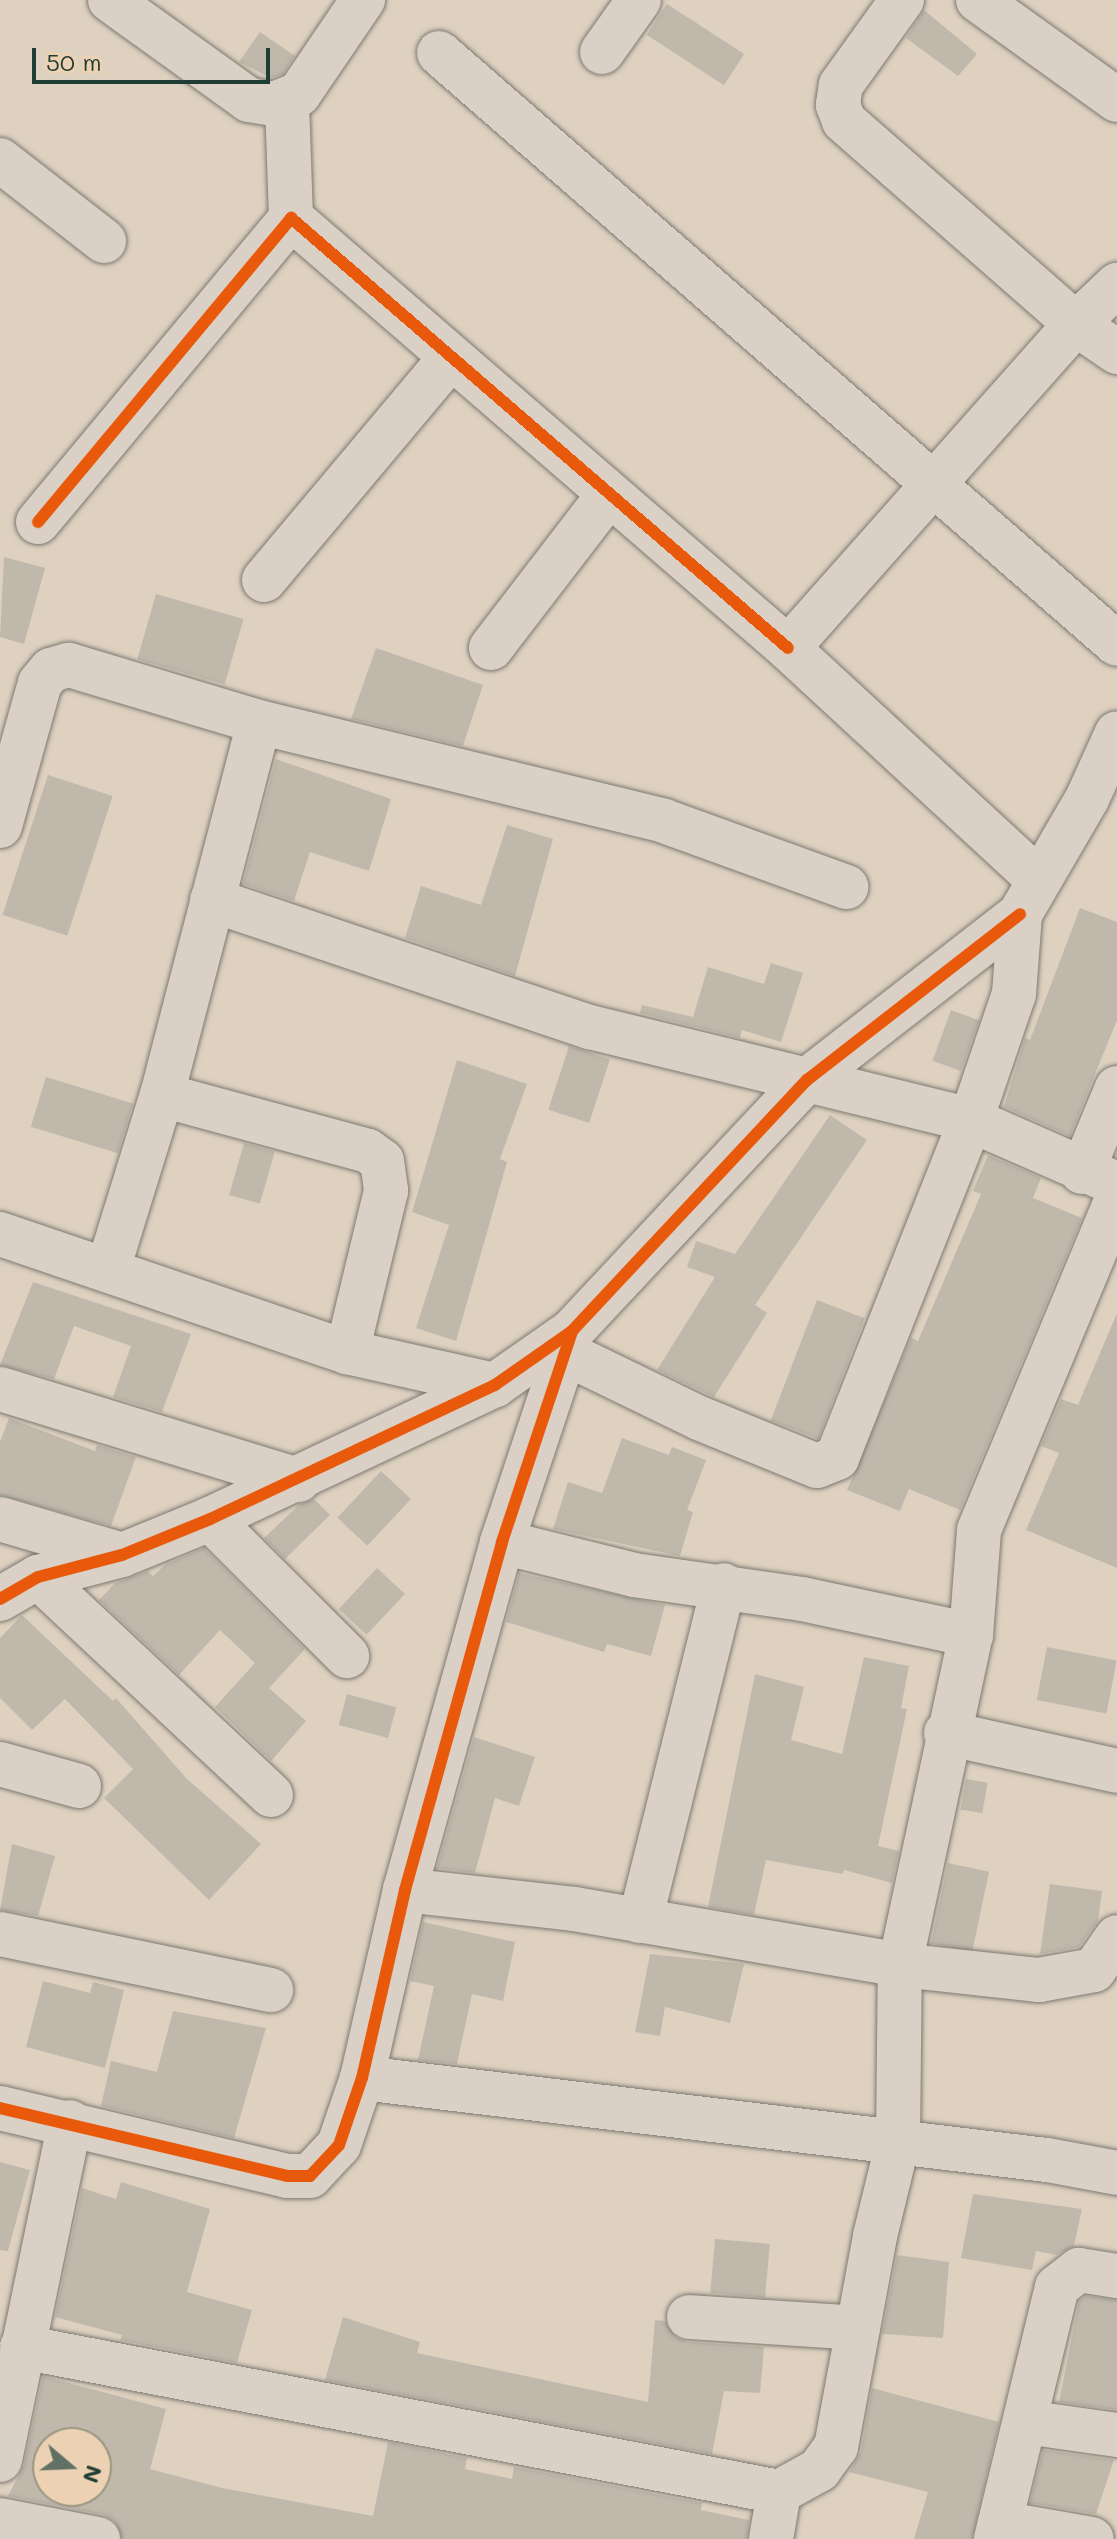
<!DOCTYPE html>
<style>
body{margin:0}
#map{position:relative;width:1117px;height:2539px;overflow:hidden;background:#dfd1c0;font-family:Mali,sans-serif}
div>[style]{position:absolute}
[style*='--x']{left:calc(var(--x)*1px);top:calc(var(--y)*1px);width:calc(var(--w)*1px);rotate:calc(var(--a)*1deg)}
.building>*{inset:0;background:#c1b8ac;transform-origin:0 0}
.roads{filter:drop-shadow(0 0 2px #7b7a71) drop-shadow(0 0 2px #7b7a71)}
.minor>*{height:44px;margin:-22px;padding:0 22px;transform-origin:22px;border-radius:22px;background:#dad0c5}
.cycleway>*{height:12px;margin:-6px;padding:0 6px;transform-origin:6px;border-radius:6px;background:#e8590c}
span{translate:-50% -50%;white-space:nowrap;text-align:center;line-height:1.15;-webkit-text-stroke:7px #ecd2b3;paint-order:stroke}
.north{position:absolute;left:32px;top:2427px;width:80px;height:80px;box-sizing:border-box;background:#ecd2b3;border:2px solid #9a9680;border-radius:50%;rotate:109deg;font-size:22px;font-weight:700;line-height:32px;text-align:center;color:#1f3d34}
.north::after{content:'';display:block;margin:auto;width:28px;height:36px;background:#627165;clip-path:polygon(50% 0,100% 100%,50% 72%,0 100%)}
.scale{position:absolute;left:32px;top:48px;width:238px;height:36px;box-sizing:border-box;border:4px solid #1f3d34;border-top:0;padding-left:10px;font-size:24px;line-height:28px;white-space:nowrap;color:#1f3d34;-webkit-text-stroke:6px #ecd2b3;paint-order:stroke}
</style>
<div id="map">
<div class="building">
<i style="left:667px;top:4px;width:92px;height:37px;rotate:33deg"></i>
<i style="clip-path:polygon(924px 10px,977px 54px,958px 76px,906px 38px)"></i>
<i style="clip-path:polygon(260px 32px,295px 56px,283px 74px,271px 78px,239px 62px)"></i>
<i style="clip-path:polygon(4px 557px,45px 568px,24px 644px,0 637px)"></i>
<i style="left:156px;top:594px;width:91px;height:68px;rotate:16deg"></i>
<i style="clip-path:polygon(376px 648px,483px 685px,463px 746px,351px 719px)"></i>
<i style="clip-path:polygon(276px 759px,391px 799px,369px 871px,310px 852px,294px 901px,243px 884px)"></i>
<i style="left:48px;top:775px;width:68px;height:147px;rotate:18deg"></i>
<i style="clip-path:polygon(507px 825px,553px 839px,515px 976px,405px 938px,421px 886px,481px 905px)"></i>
<i style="clip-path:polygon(1080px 908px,1117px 922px,1117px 1020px,1070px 1136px,1004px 1107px,1025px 1038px,1030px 1040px)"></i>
<i style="clip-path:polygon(771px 963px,803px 973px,781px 1042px,742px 1030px,740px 1038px,640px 1013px,642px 1005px,693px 1017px,708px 967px,764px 984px)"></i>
<i style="left:951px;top:1010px;width:30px;height:54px;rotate:20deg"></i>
<i style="left:569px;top:1046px;width:43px;height:67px;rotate:18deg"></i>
<i style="clip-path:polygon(457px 1060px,527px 1084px,500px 1159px,507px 1162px,456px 1341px,416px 1328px,449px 1225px,412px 1212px)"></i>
<i style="left:46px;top:1077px;width:91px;height:52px;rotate:17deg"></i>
<i style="clip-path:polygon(830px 1115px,867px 1140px,755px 1305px,767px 1313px,714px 1397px,657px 1370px,715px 1277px,687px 1267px,696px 1241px,735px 1254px)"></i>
<i style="left:244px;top:1143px;width:32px;height:54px;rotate:16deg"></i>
<i style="clip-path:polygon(988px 1155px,1041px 1178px,1033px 1198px,1082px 1218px,960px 1510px,909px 1489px,900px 1511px,847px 1490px,911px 1338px,918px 1341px,981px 1194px,973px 1191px)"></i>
<i style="clip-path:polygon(33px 1282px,191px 1334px,162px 1412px,113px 1397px,131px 1346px,74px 1326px,54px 1379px,0 1365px)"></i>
<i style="left:817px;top:1300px;width:51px;height:129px;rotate:21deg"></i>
<i style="clip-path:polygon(1117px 1313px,1117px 1568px,1026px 1530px,1059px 1453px,1041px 1446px,1061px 1399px,1078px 1405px)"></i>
<i style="clip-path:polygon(9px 1418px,95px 1451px,97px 1445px,136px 1457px,111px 1526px,0 1495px,0 1442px)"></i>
<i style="clip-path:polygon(622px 1438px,669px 1455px,672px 1447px,706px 1460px,687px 1510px,693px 1512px,680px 1556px,553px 1529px,568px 1482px,602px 1493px)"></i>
<i style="left:381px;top:1471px;width:41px;height:64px;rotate:43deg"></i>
<i style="clip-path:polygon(314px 1499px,330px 1515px,285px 1559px,264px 1538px,299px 1505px)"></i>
<i style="clip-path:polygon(204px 1548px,305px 1649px,269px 1688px,306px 1721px,271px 1761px,215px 1707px,255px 1663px,220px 1630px,179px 1675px,99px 1600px,115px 1583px,148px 1571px,153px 1576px,166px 1564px)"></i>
<i style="left:377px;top:1568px;width:38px;height:56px;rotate:43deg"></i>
<i style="clip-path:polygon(519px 1573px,665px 1605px,651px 1656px,607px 1644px,604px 1652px,506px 1622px)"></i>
<i style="clip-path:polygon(22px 1615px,113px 1701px,116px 1698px,187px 1779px,261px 1844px,209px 1900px,104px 1798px,133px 1769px,65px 1699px,32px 1730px,0 1698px,0 1638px)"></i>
<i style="left:1047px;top:1647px;width:71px;height:54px;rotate:11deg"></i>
<i style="clip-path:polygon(864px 1657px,909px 1666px,901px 1708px,907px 1709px,878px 1846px,899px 1851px,892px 1883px,844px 1870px,843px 1874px,766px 1860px,754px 1915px,708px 1907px,755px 1674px,804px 1687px,791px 1740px,842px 1754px)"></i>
<i style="left:347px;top:1694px;width:51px;height:32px;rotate:15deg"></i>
<i style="clip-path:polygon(474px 1737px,535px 1757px,519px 1806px,495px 1798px,475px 1873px,437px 1868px)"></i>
<i style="left:966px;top:1779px;width:22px;height:31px;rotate:10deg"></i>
<i style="clip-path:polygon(12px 1844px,55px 1856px,38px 1916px,0 1910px)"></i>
<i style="left:948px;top:1863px;width:42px;height:82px;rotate:12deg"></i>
<i style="clip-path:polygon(1050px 1884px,1102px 1891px,1098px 1921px,1079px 1947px,1040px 1954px)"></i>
<i style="clip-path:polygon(423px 1922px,515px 1942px,503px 2001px,472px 1994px,457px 2064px,418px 2060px,434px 1986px,410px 1981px)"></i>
<i style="clip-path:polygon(650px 1954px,744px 1964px,730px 2023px,665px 2007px,660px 2036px,635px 2032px)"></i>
<i style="clip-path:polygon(43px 1981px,90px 1993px,93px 1982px,124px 1990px,105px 2068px,26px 2047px)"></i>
<i style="clip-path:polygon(173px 2011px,266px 2028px,234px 2138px,101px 2106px,111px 2061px,157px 2072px)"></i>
<i style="clip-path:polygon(0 2162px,30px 2170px,8px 2251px,0 2250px)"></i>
<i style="clip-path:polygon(121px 2182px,210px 2209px,187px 2292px,252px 2310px,237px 2363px,120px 2340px,122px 2335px,55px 2317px,82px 2188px,116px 2199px)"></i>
<i style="clip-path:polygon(973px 2194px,1082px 2209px,1074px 2246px,1057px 2255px,1036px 2251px,1032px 2270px,961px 2258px)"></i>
<i style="left:715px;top:2239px;width:55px;height:54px;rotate:5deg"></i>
<i style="clip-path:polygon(897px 2255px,949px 2262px,943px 2338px,882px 2334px)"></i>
<i style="clip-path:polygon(1086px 2296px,1117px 2300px,1117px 2410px,1059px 2402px,1079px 2301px)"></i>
<i style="clip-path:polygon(343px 2317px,420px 2342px,417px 2353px,648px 2402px,655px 2320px,665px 2321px,675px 2337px,687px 2342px,764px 2347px,760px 2393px,724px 2391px,712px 2454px,325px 2380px)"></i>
<i style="clip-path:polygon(evenodd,43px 2376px,166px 2409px,150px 2469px,222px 2488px,373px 2516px,388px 2442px,467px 2458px,465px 2469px,512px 2479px,514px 2467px,702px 2503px,701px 2510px,749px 2520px,747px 2539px,122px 2539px,115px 2521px,104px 2515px,8px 2496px,24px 2465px,43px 2376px,48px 2443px,96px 2443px,96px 2491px,48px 2491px,48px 2443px)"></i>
<i style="clip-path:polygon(872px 2388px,999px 2422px,972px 2539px,914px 2539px,928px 2492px,849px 2472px,861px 2452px)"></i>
<i style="clip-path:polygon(1043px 2450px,1114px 2460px,1096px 2514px,1030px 2503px)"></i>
</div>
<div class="roads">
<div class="minor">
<i style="--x:110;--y:0;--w:171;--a:35.7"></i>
<i style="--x:249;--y:100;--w:25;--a:9"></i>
<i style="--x:274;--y:104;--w:27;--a:-22"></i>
<i style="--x:299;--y:94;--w:114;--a:-55.8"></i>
<i style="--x:902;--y:0;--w:105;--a:125.7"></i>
<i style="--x:841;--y:85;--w:20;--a:99"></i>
<i style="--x:838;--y:105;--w:17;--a:69"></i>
<i style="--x:844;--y:121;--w:308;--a:41.2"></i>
<i style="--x:1076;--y:324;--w:57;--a:-43.6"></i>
<i style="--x:978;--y:0;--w:171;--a:35.7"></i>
<i style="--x:602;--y:52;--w:64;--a:-54.6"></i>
<i style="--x:439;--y:53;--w:899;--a:41.08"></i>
<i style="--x:287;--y:103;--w:115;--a:88"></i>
<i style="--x:0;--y:160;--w:132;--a:37.9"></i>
<i style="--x:38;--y:522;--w:396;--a:-50.2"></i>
<i style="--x:291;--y:218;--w:657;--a:40.87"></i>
<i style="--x:264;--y:580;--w:291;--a:-50"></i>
<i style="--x:491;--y:648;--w:194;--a:-52.5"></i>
<i style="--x:0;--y:826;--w:148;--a:-74.4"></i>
<i style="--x:40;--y:683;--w:17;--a:-50"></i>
<i style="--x:51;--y:670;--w:19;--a:-16"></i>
<i style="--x:69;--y:665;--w:198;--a:16.7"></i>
<i style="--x:259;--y:722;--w:417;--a:13.7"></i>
<i style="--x:664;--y:821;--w:194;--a:19.9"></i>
<i style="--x:1038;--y:879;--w:340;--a:-137.3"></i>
<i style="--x:788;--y:648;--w:433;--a:-48.4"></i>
<i style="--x:1076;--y:324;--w:50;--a:34.3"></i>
<i style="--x:212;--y:900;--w:399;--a:18.6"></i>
<i style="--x:590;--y:1027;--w:392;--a:13.7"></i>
<i style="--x:971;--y:1120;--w:159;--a:23.7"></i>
<i style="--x:162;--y:1095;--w:213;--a:15.2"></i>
<i style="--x:368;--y:1151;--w:17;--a:36"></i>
<i style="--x:382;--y:1161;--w:30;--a:82"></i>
<i style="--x:386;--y:1191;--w:166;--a:103.6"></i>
<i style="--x:1082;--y:1172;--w:91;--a:-67.4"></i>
<i style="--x:0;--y:1234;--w:367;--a:18.8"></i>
<i style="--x:347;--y:1352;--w:152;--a:12.6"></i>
<i style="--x:108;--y:1269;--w:182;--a:-72.8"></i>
<i style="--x:162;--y:1095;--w:385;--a:-75.4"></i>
<i style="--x:565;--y:1353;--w:149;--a:25.9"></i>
<i style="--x:699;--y:1418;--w:127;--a:22.1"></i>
<i style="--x:817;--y:1466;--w:22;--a:-22"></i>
<i style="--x:837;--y:1458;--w:364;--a:-68.4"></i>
<i style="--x:971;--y:1120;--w:133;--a:-71.2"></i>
<i style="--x:1014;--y:994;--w:80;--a:-85.7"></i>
<i style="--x:1020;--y:914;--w:133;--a:-59.8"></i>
<i style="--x:1087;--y:799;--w:72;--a:-65.6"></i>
<i style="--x:0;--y:1389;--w:312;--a:17"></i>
<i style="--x:0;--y:1519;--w:124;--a:16.4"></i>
<i style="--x:210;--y:1519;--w:194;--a:45"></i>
<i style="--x:502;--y:1542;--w:136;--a:14"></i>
<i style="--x:634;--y:1575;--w:170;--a:8.1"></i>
<i style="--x:802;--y:1599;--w:173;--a:12"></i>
<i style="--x:971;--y:1635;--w:105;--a:-85.6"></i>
<i style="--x:979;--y:1530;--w:360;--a:-67.4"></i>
<i style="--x:38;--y:1577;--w:319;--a:43.1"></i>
<i style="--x:0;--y:1599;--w:44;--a:-30.1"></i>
<i style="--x:38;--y:1577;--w:87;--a:-14.7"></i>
<i style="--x:122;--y:1555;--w:95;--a:-22.2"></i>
<i style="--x:210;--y:1519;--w:315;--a:-25.2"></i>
<i style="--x:495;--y:1385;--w:94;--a:-35"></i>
<i style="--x:572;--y:1331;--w:344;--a:-46.9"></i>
<i style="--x:807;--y:1080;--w:270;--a:-37.9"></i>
<i style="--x:946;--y:1733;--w:175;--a:12.5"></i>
<i style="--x:0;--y:1764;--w:82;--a:15.6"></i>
<i style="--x:405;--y:1890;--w:170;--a:6.4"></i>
<i style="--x:574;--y:1909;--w:331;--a:9.7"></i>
<i style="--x:900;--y:1965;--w:140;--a:6.2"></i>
<i style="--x:1039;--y:1980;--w:56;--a:-10.3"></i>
<i style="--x:1094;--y:1970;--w:40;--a:-55.1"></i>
<i style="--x:640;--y:1921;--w:346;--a:-76"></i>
<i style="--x:0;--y:1934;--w:277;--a:11.7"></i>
<i style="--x:362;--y:2078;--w:690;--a:6.83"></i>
<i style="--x:1047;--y:2160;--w:71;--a:10.5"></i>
<i style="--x:0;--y:2108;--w:295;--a:13.3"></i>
<i style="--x:287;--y:2176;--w:23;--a:0"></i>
<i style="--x:310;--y:2176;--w:42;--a:-46.9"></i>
<i style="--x:339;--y:2145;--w:71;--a:-71.1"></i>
<i style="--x:362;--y:2078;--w:193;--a:-77.1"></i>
<i style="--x:405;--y:1890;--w:361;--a:-74.4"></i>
<i style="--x:502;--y:1542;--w:222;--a:-71.6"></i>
<i style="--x:689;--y:2317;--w:169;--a:3.7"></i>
<i style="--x:22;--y:2347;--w:771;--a:10.84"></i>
<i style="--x:1025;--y:2422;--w:93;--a:8"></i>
<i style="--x:0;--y:2460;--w:345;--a:-78.3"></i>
<i style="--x:0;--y:2520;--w:100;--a:11"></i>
<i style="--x:1000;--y:2523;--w:93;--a:9.9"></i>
<i style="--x:771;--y:2539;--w:48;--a:-80.3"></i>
<i style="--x:779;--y:2492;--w:46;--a:-28.8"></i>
<i style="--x:819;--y:2470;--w:29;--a:-54"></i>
<i style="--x:836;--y:2447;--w:215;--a:-79.5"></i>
<i style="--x:875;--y:2236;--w:97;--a:-76.3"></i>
<i style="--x:898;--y:2142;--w:177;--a:-89.4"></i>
<i style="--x:900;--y:1965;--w:338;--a:-77.9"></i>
<i style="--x:996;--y:2539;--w:259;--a:-76.4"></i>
<i style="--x:1057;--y:2287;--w:28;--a:-38"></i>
<i style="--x:1079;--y:2270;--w:38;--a:9"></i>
</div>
</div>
<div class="cycleway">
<i style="--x:38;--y:522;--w:396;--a:-50.2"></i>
<i style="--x:291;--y:218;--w:657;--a:40.87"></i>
<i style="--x:0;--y:1599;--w:44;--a:-30.1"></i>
<i style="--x:38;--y:1577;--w:87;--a:-14.7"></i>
<i style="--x:122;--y:1555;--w:95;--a:-22.2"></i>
<i style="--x:210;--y:1519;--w:315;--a:-25.2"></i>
<i style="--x:495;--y:1385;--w:94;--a:-35"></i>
<i style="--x:572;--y:1331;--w:344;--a:-46.9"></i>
<i style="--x:807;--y:1080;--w:270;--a:-37.9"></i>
<i style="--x:0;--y:2108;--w:295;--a:13.3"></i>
<i style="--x:287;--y:2176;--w:23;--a:0"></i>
<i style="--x:310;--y:2176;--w:42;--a:-46.9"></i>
<i style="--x:339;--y:2145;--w:71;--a:-71.1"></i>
<i style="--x:362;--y:2078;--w:193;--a:-77.1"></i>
<i style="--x:405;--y:1890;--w:361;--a:-74.4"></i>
<i style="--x:502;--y:1542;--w:222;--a:-71.6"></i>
</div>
<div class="north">N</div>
<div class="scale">50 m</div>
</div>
